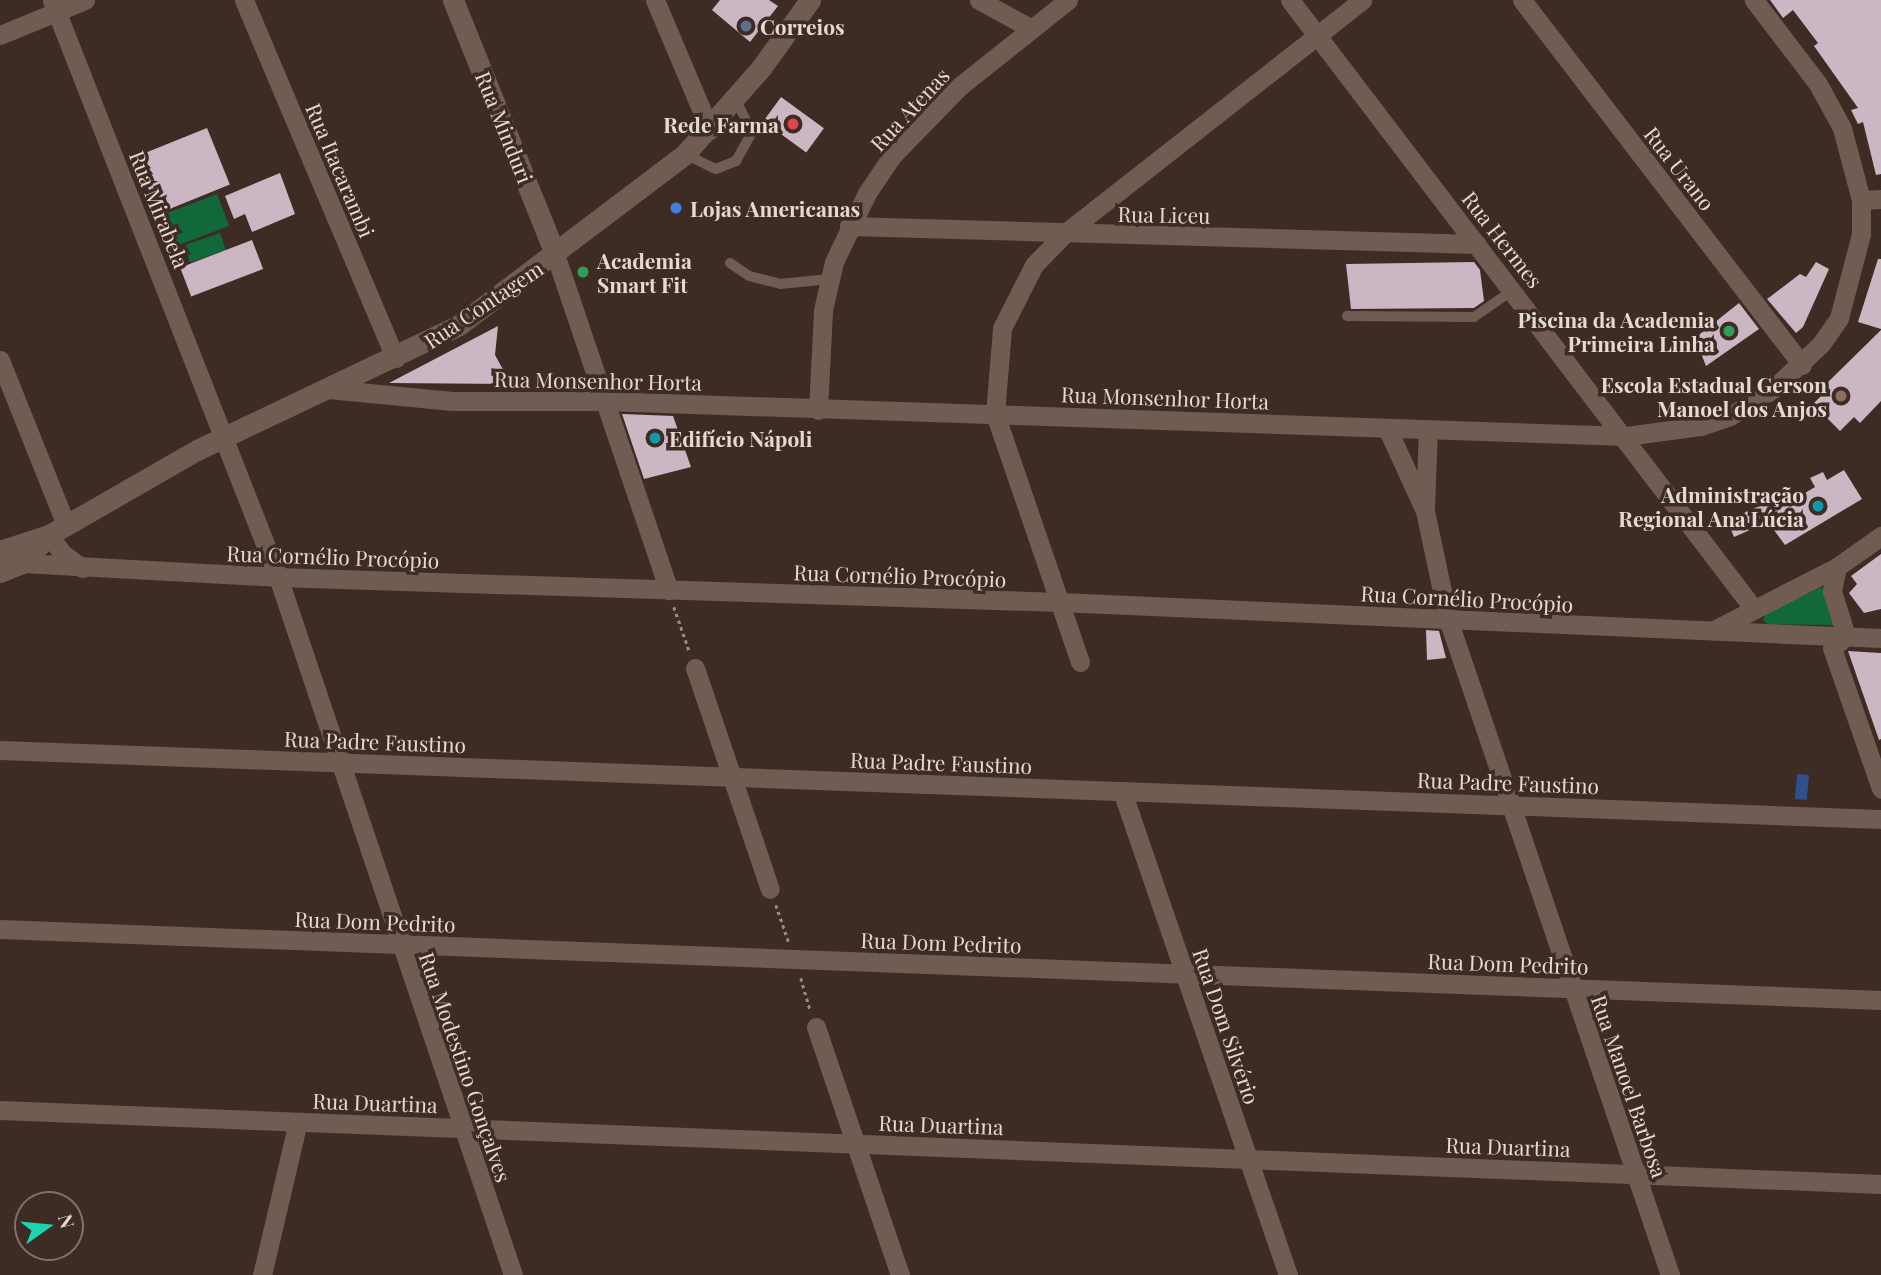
<!DOCTYPE html>
<meta charset="utf-8">
<style>
body{margin:0}
#map{position:relative;width:1881px;height:1275px;overflow:hidden;background:#3e2b24;font-family:"Playfair Display",serif}
div>[style]{position:absolute}
[style*='--x']{left:calc(var(--x)*1px);top:calc(var(--y)*1px);width:calc(var(--w)*1px);rotate:calc(var(--a)*1deg)}
.green>*{inset:0;background:#11683a;transform-origin:0 0}
.water>*{inset:0;background:#304f8c;transform-origin:0 0}
.building>*{inset:0;background:#cbb6c4;transform-origin:0 0}
.path>*{height:2.5px;margin-top:-1.25px;transform-origin:0;background:repeating-linear-gradient(90deg,#9a8a84 0 3.5px,transparent 0 7px)}
.service>*{height:10px;margin:-5px;padding:0 5px;transform-origin:5px;border-radius:5px;background:#715c54}
.minor>*{height:19px;margin:-9.5px;padding:0 9.5px;transform-origin:9.5px;border-radius:9.5px;background:#715c54}
.tertiary>*{height:21px;margin:-10.5px;padding:0 10.5px;transform-origin:10.5px;border-radius:10.5px;background:#715c54}
.dots>*{width:19px;height:19px;translate:-50% -50%;box-sizing:border-box;border:4px solid #3e2b24;border-radius:50%}
span{translate:-50% -50%;white-space:nowrap;text-align:center;line-height:1.15;-webkit-text-stroke:7px #3e2b24;paint-order:stroke}
.poi-label{font-size:21px;color:#e5d9d4;font-weight:700}
.left{translate:0 -50%;text-align:left}
.right{translate:-100% -50%;text-align:right}
.street-label{font-size:21px;color:#e5d9d4}
.north{position:absolute;left:14px;top:1191px;width:70px;height:70px;box-sizing:border-box;background:#3e2b24;border:2px solid #81716a;border-radius:50%;rotate:75deg;font-size:19px;font-weight:700;line-height:28px;text-align:center;color:#e5d9d4}
.north::after{content:'';display:block;margin:auto;width:24px;height:32px;background:#1bd5b1;clip-path:polygon(50% 0,100% 100%,50% 72%,0 100%)}
</style>
<div id="map">
<div class="green">
<i style="left:217px;top:194px;width:34px;height:61px;rotate:69deg"></i>
<i style="left:220px;top:233px;width:18px;height:38px;rotate:71deg"></i>
<i style="clip-path:polygon(1822px 587px,1833px 625px,1768px 624px,1763px 620px,1766px 613px)"></i>
</div>
<div class="water">
<i style="left:1797px;top:774px;width:12px;height:25px;rotate:5deg"></i>
</div>
<div class="building">
<i style="clip-path:polygon(720px 0,769px 0,778px 6px,750px 42px,712px 10px)"></i>
<i style="clip-path:polygon(1770px 0,1881px 0,1881px 174px,1876px 175px,1863px 122px,1858px 124px,1851px 110px,1858px 108px,1814px 46px,1818px 43px,1793px 10px,1783px 18px)"></i>
<i style="left:781px;top:97px;width:53px;height:30px;rotate:36deg"></i>
<i style="left:207px;top:128px;width:61px;height:77px;rotate:68deg"></i>
<i style="clip-path:polygon(280px 173px,295px 214px,252px 232px,245px 214px,234px 219px,225px 196px)"></i>
<i style="left:252px;top:240px;width:31px;height:77px;rotate:69deg"></i>
<i style="clip-path:polygon(1878px 259px,1881px 259px,1881px 329px,1858px 322px)"></i>
<i style="clip-path:polygon(1474px 262px,1480px 270px,1484px 301px,1474px 308px,1351px 309px,1346px 264px)"></i>
<i style="clip-path:polygon(1816px 262px,1829px 269px,1803px 327px,1796px 333px,1767px 299px,1800px 274px,1806px 277px)"></i>
<i style="clip-path:polygon(1739px 303px,1759px 329px,1706px 366px,1695px 338px)"></i>
<i style="clip-path:polygon(498px 326px,495px 355px,511px 384px,389px 383px)"></i>
<i style="clip-path:polygon(1881px 330px,1881px 401px,1860px 423px,1854px 417px,1840px 431px,1813px 404px,1826px 391px,1823px 387px)"></i>
<i style="clip-path:polygon(622px 414px,673px 416px,691px 467px,644px 479px)"></i>
<i style="clip-path:polygon(1844px 470px,1862px 499px,1785px 545px,1768px 522px,1734px 537px,1727px 520px,1776px 499px,1780px 508px,1815px 487px,1810px 478px,1823px 472px,1827px 480px)"></i>
<i style="clip-path:polygon(1881px 554px,1881px 609px,1864px 613px,1849px 593px,1857px 584px,1851px 576px)"></i>
<i style="clip-path:polygon(1426px 630px,1439px 631px,1446px 658px,1427px 660px)"></i>
<i style="clip-path:polygon(1848px 651px,1881px 653px,1881px 739px,1879px 740px)"></i>
</div>
<div class="path">
<i style="--x:674;--y:607;--w:46;--a:70.8"></i>
<i style="--x:776;--y:905;--w:39;--a:71"></i>
<i style="--x:801;--y:978;--w:35;--a:74"></i>
</div>
<div class="service">
<i style="--x:685;--y:154;--w:34;--a:26"></i>
<i style="--x:716;--y:169;--w:22;--a:-22"></i>
<i style="--x:736;--y:161;--w:33;--a:-61"></i>
<i style="--x:752;--y:132;--w:37;--a:-117"></i>
<i style="--x:730;--y:263;--w:23;--a:34"></i>
<i style="--x:749;--y:276;--w:32;--a:14"></i>
<i style="--x:780;--y:284;--w:50;--a:-5.7"></i>
<i style="--x:1347;--y:316;--w:127;--a:0.5"></i>
<i style="--x:1474;--y:317;--w:47;--a:-34.7"></i>
</div>
<div class="minor">
<i style="--x:52;--y:0;--w:620;--a:68.61"></i>
<i style="--x:278;--y:577;--w:736;--a:71.39"></i>
<i style="--x:244;--y:0;--w:389;--a:67.1"></i>
<i style="--x:655;--y:0;--w:141;--a:67.1"></i>
<i style="--x:979;--y:0;--w:58;--a:28.8"></i>
<i style="--x:1290;--y:0;--w:764;--a:52.71"></i>
<i style="--x:1522;--y:0;--w:460;--a:52.5"></i>
<i style="--x:0;--y:35;--w:92;--a:-22.4"></i>
<i style="--x:1861;--y:200;--w:20;--a:-3"></i>
<i style="--x:849;--y:226;--w:628;--a:1.64"></i>
<i style="--x:555;--y:254;--w:355;--a:71.3"></i>
<i style="--x:0;--y:360;--w:178;--a:68.2"></i>
<i style="--x:328;--y:389;--w:125;--a:5.5"></i>
<i style="--x:452;--y:401;--w:153;--a:0"></i>
<i style="--x:605;--y:401;--w:1022;--a:1.96"></i>
<i style="--x:1626;--y:436;--w:76;--a:-7.6"></i>
<i style="--x:1701;--y:426;--w:31;--a:-19"></i>
<i style="--x:1730;--y:416;--w:51;--a:-32.1"></i>
<i style="--x:1773;--y:389;--w:66;--a:-43.2"></i>
<i style="--x:1821;--y:344;--w:32;--a:-55"></i>
<i style="--x:1839;--y:318;--w:87;--a:-75.3"></i>
<i style="--x:1861;--y:234;--w:34;--a:-90"></i>
<i style="--x:1861;--y:200;--w:74;--a:-104.8"></i>
<i style="--x:1842;--y:128;--w:50;--a:-118.6"></i>
<i style="--x:1818;--y:84;--w:106;--a:-127.3"></i>
<i style="--x:818;--y:410;--w:100;--a:-87.1"></i>
<i style="--x:823;--y:310;--w:49;--a:-77.1"></i>
<i style="--x:834;--y:262;--w:76;--a:-64.4"></i>
<i style="--x:867;--y:193;--w:45;--a:-56"></i>
<i style="--x:892;--y:156;--w:98;--a:-45.8"></i>
<i style="--x:960;--y:86;--w:138;--a:-38.5"></i>
<i style="--x:1387;--y:428;--w:91;--a:65.4"></i>
<i style="--x:1425;--y:511;--w:110;--a:78"></i>
<i style="--x:1448;--y:619;--w:693;--a:71.3"></i>
<i style="--x:1425;--y:507;--w:77;--a:-87.8"></i>
<i style="--x:49;--y:535;--w:24;--a:54"></i>
<i style="--x:63;--y:554;--w:24;--a:36"></i>
<i style="--x:22;--y:563;--w:256;--a:3.1"></i>
<i style="--x:278;--y:577;--w:782;--a:1.83"></i>
<i style="--x:1060;--y:602;--w:822;--a:2.51"></i>
<i style="--x:1837;--y:567;--w:25;--a:102"></i>
<i style="--x:1832;--y:591;--w:47;--a:72.7"></i>
<i style="--x:1846;--y:636;--w:18;--a:139"></i>
<i style="--x:1832;--y:648;--w:149;--a:70.8"></i>
<i style="--x:1716;--y:629;--w:136;--a:-27.1"></i>
<i style="--x:1837;--y:567;--w:54;--a:-35.2"></i>
<i style="--x:1080;--y:662;--w:262;--a:-108.9"></i>
<i style="--x:995;--y:414;--w:86;--a:-85.3"></i>
<i style="--x:1002;--y:328;--w:71;--a:-63.1"></i>
<i style="--x:1034;--y:265;--w:43;--a:-45.9"></i>
<i style="--x:1064;--y:234;--w:379;--a:-38.1"></i>
<i style="--x:695;--y:668;--w:233;--a:71.3"></i>
<i style="--x:0;--y:750;--w:1882;--a:2.1"></i>
<i style="--x:1122;--y:791;--w:512;--a:71.07"></i>
<i style="--x:0;--y:929;--w:1882;--a:2.16"></i>
<i style="--x:816;--y:1027;--w:262;--a:71.3"></i>
<i style="--x:0;--y:1110;--w:1882;--a:2.25"></i>
<i style="--x:262;--y:1275;--w:157;--a:-76.8"></i>
</div>
<div class="tertiary">
<i style="--x:453;--y:0;--w:274;--a:68.1"></i>
<i style="--x:0;--y:551;--w:52;--a:-18.1"></i>
<i style="--x:49;--y:535;--w:171;--a:-29.9"></i>
<i style="--x:197;--y:450;--w:290;--a:-25.5"></i>
<i style="--x:459;--y:325;--w:283;--a:-37.1"></i>
<i style="--x:685;--y:154;--w:115;--a:-48.5"></i>
<i style="--x:761;--y:68;--w:84;--a:-54.2"></i>
<i style="--x:0;--y:572;--w:24;--a:-22"></i>
<i style="--x:22;--y:563;--w:37;--a:-46"></i>
</div>
<div class="dots">
<i style="left:746px;top:26px;background:#5c6f8a"></i>
<i style="left:793px;top:124px;background:#e0444e"></i>
<i style="left:676px;top:208px;background:#3f7fe0"></i>
<i style="left:583px;top:272px;background:#2e9e5b"></i>
<i style="left:1729px;top:331px;background:#2e9e5b"></i>
<i style="left:1841px;top:396px;background:#8d6e63"></i>
<i style="left:655px;top:438px;background:#0f9aa8"></i>
<i style="left:1818px;top:506px;background:#0f9aa8"></i>
</div>
<div class="poi-label">
<span class="left" style="left:760px;top:26px">Correios</span>
<span class="right" style="left:779px;top:124px">Rede Farma</span>
<span class="left" style="left:690px;top:208px">Lojas Americanas</span>
<span class="left" style="left:597px;top:272px">Academia<br>Smart Fit</span>
<span class="right" style="left:1715px;top:331px">Piscina da Academia<br>Primeira Linha</span>
<span class="right" style="left:1827px;top:396px">Escola Estadual Gerson<br>Manoel dos Anjos</span>
<span class="left" style="left:669px;top:438px">Edifício Nápoli</span>
<span class="right" style="left:1804px;top:506px">Administração<br>Regional Ana Lúcia</span>
</div>
<div class="street-label">
<span style="left:909px;top:109px;rotate:-47deg">Rua Atenas</span>
<span style="left:505px;top:127px;rotate:68deg">Rua Minduri</span>
<span style="left:1680px;top:168px;rotate:52deg">Rua Urano</span>
<span style="left:341px;top:170px;rotate:67deg">Rua Itacarambi</span>
<span style="left:160px;top:209px;rotate:68deg">Rua Mirabela</span>
<span style="left:1164px;top:214px;rotate:1deg">Rua Liceu</span>
<span style="left:1503px;top:239px;rotate:52deg">Rua Hermes</span>
<span style="left:483px;top:304px;rotate:-34deg">Rua Contagem</span>
<span style="left:598px;top:380px;rotate:1deg">Rua Monsenhor Horta</span>
<span style="left:1165px;top:397px;rotate:2deg">Rua Monsenhor Horta</span>
<span style="left:333px;top:556px;rotate:2deg">Rua Cornélio Procópio</span>
<span style="left:900px;top:575px;rotate:2deg">Rua Cornélio Procópio</span>
<span style="left:1467px;top:598px;rotate:3deg">Rua Cornélio Procópio</span>
<span style="left:375px;top:741px;rotate:2deg">Rua Padre Faustino</span>
<span style="left:941px;top:762px;rotate:2deg">Rua Padre Faustino</span>
<span style="left:1508px;top:782px;rotate:2deg">Rua Padre Faustino</span>
<span style="left:375px;top:921px;rotate:2deg">Rua Dom Pedrito</span>
<span style="left:941px;top:942px;rotate:2deg">Rua Dom Pedrito</span>
<span style="left:1508px;top:963px;rotate:2deg">Rua Dom Pedrito</span>
<span style="left:1227px;top:1026px;rotate:71deg">Rua Dom Silvério</span>
<span style="left:466px;top:1067px;rotate:71deg">Rua Modestino Gonçalves</span>
<span style="left:1630px;top:1086px;rotate:71deg">Rua Manoel Barbosa</span>
<span style="left:375px;top:1102px;rotate:2deg">Rua Duartina</span>
<span style="left:941px;top:1124px;rotate:2deg">Rua Duartina</span>
<span style="left:1508px;top:1146px;rotate:2deg">Rua Duartina</span>
</div>
<div class="north">N</div>
</div>
